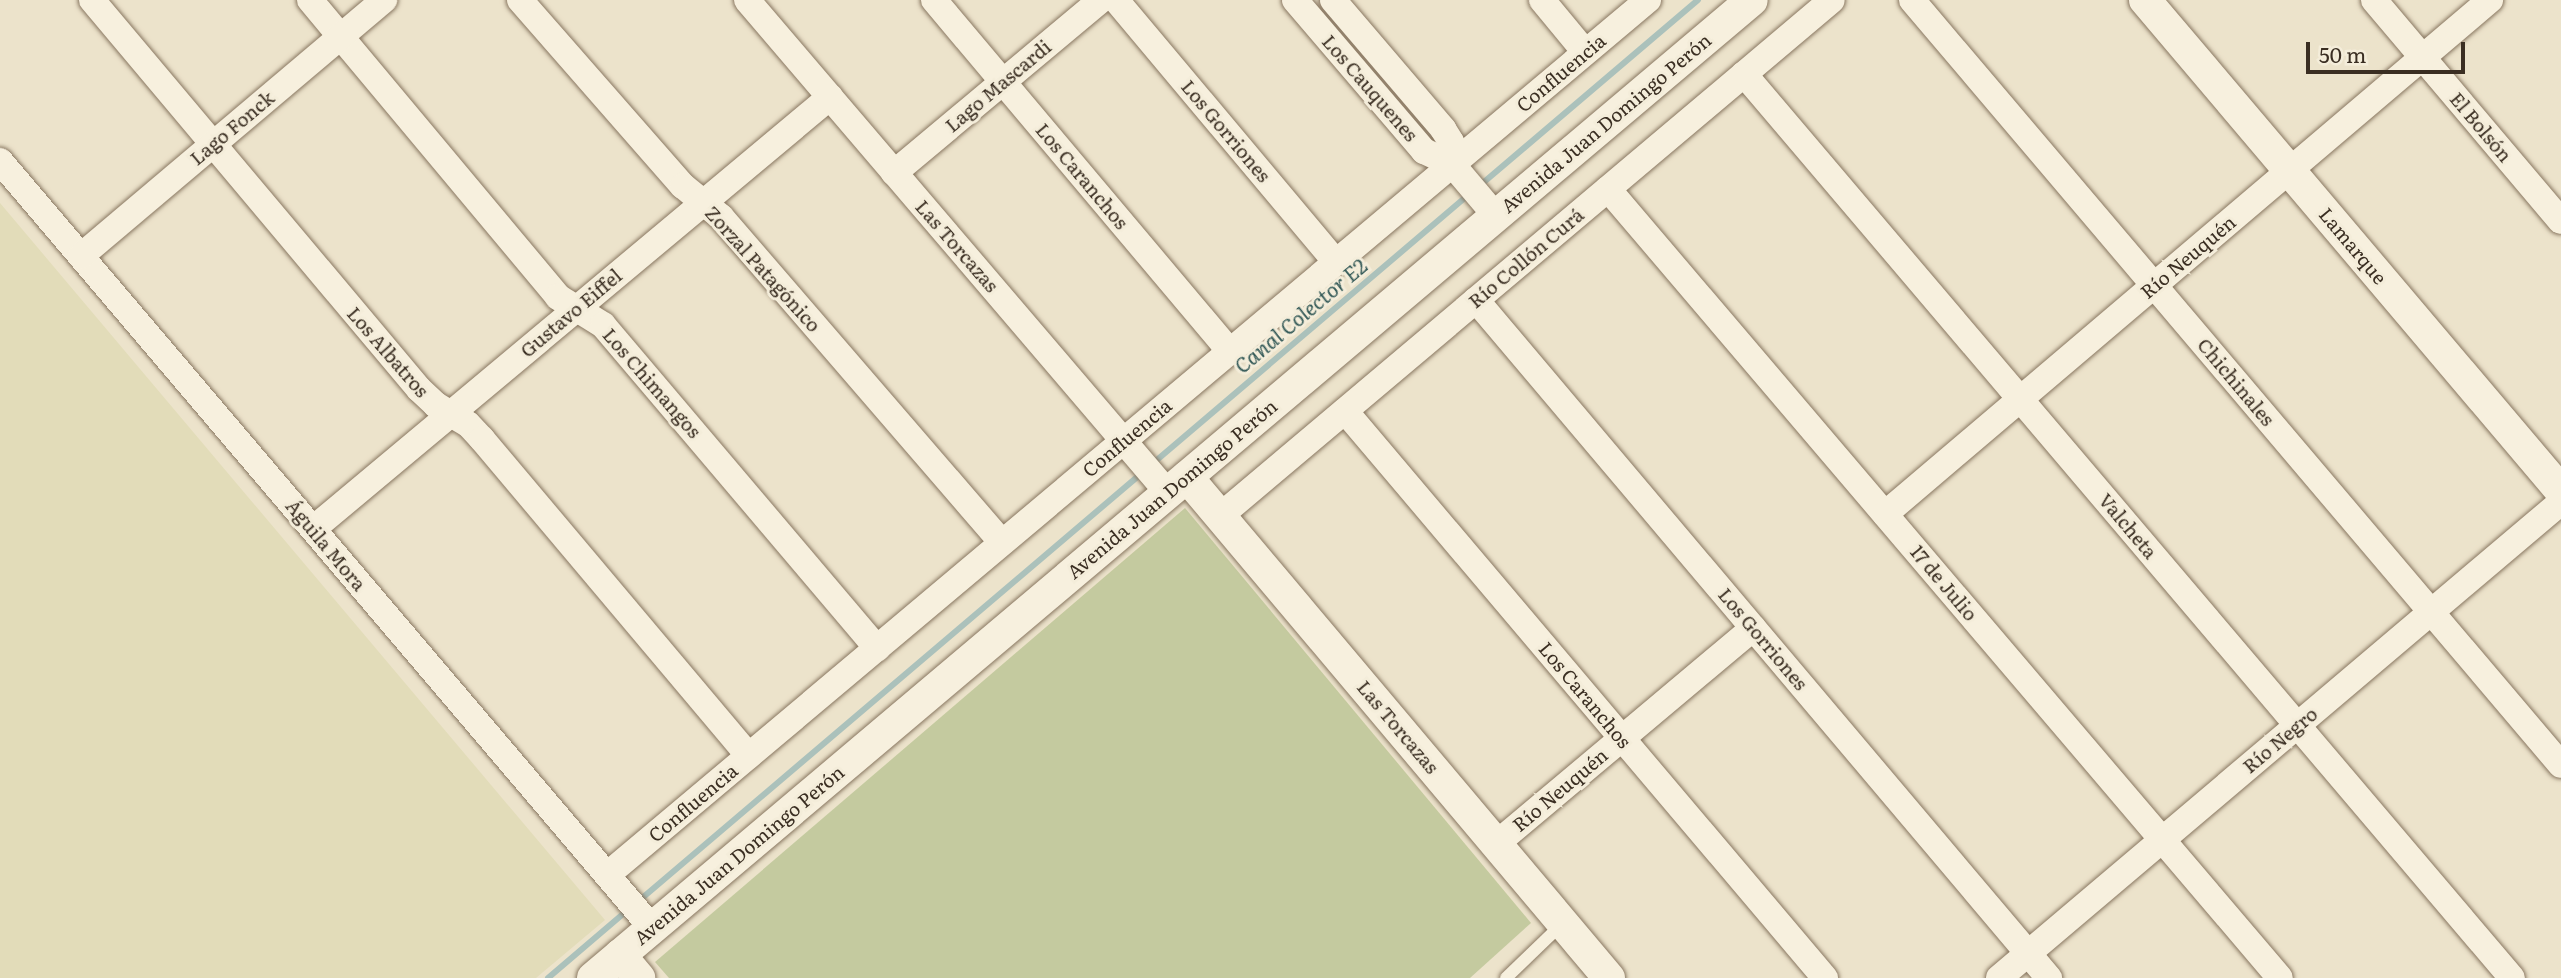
<!DOCTYPE html>
<meta charset="utf-8">
<style>
body{margin:0}
#map{position:relative;width:2561px;height:978px;overflow:hidden;background:#ece3cb;font-family:Literata,serif}
div>[style]{position:absolute}
[style*='--x']{left:calc(var(--x)*1px);top:calc(var(--y)*1px);width:calc(var(--w)*1px);rotate:calc(var(--a)*1deg)}
.farmland>*{inset:0;background:#e2dcb9}
.green>*{inset:0;background:#c4ca9f}
.stream>*{height:6px;margin:-3px;padding:0 3px;transform-origin:3px;border-radius:3px;background:#abc1bb}
.roads{filter:drop-shadow(0 0 2px #887660) drop-shadow(0 0 2px #887660)}
.service>*{height:12px;margin:-6px;padding:0 6px;transform-origin:6px;border-radius:6px;background:#f7f0de}
.minor>*{height:26px;margin:-13px;padding:0 13px;transform-origin:13px;border-radius:13px;background:#f7f0de}
.tertiary>*{height:32px;margin:-16px;padding:0 16px;transform-origin:16px;border-radius:16px;background:#f7f0de}
span{translate:-50% -50%;white-space:nowrap;text-align:center;line-height:1.15;-webkit-text-stroke:6px #f4edda;paint-order:stroke}
.street-label{font-size:19px;color:#3a2e22}
.water-label{font-size:21px;color:#335957;font-style:italic}
.scale{position:absolute;left:2306px;top:42px;width:159px;height:32px;box-sizing:border-box;border:4px solid #3a2e22;border-top:0;padding-left:9px;font-size:21px;line-height:24px;white-space:nowrap;color:#3a2e22;-webkit-text-stroke:5px #f4edda;paint-order:stroke}
</style>
<div id="map">
<div class="farmland">
<i style="clip-path:polygon(0 203px,605px 920px,536px 978px,0 978px)"></i>
</div>
<div class="green">
<i style="clip-path:polygon(1185px 508px,1531px 923px,1470px 978px,669px 978px,655px 962px)"></i>
</div>
<div class="stream">
<i style="--x:1484;--y:182;--w:281;--a:-40.4"></i>
<i style="--x:1158;--y:459;--w:403;--a:-40.4"></i>
<i style="--x:641;--y:899;--w:650;--a:-40.38"></i>
<i style="--x:548;--y:978;--w:99;--a:-40.5"></i>
</div>
<div class="roads">
<div class="service">
<i style="--x:1506;--y:978;--w:79;--a:-44"></i>
</div>
<div class="minor">
<i style="--x:92;--y:0;--w:508;--a:49.95"></i>
<i style="--x:419;--y:389;--w:23;--a:43"></i>
<i style="--x:436;--y:405;--w:37;--a:31"></i>
<i style="--x:468;--y:424;--w:21;--a:47"></i>
<i style="--x:482;--y:439;--w:414;--a:49.9"></i>
<i style="--x:310;--y:0;--w:387;--a:50.1"></i>
<i style="--x:558;--y:297;--w:53;--a:31.9"></i>
<i style="--x:603;--y:325;--w:424;--a:49.7"></i>
<i style="--x:520;--y:0;--w:247;--a:48.8"></i>
<i style="--x:683;--y:186;--w:49;--a:39.2"></i>
<i style="--x:721;--y:217;--w:430;--a:49.2"></i>
<i style="--x:747;--y:0;--w:648;--a:49.5"></i>
<i style="--x:934;--y:0;--w:459;--a:49.9"></i>
<i style="--x:1116;--y:0;--w:342;--a:50"></i>
<i style="--x:1295;--y:0;--w:199;--a:49.5"></i>
<i style="--x:1424;--y:151;--w:31;--a:25"></i>
<i style="--x:1452;--y:164;--w:68;--a:49.8"></i>
<i style="--x:1333;--y:0;--w:170;--a:49.5"></i>
<i style="--x:1443;--y:129;--w:15;--a:58"></i>
<i style="--x:1451;--y:142;--w:22;--a:87"></i>
<i style="--x:1542;--y:0;--w:67;--a:50.4"></i>
<i style="--x:1912;--y:0;--w:1003;--a:49.69"></i>
<i style="--x:2374;--y:0;--w:289;--a:49.8"></i>
<i style="--x:1744;--y:74;--w:1186;--a:49.65"></i>
<i style="--x:0;--y:161;--w:1007;--a:49.63"></i>
<i style="--x:894;--y:173;--w:270;--a:-39.9"></i>
<i style="--x:1608;--y:189;--w:1036;--a:49.58"></i>
<i style="--x:81;--y:256;--w:397;--a:-40.2"></i>
<i style="--x:1476;--y:300;--w:888;--a:49.8"></i>
<i style="--x:1345;--y:411;--w:743;--a:49.75"></i>
<i style="--x:1885;--y:514;--w:794;--a:-40.35"></i>
<i style="--x:1220;--y:516;--w:800;--a:-40.14"></i>
<i style="--x:313;--y:529;--w:674;--a:-39.88"></i>
<i style="--x:1496;--y:844;--w:336;--a:-40"></i>
<i style="--x:607;--y:875;--w:1360;--a:-40.05"></i>
<i style="--x:1999;--y:978;--w:736;--a:-40.26"></i>
</div>
<div class="tertiary">
<i style="--x:2145;--y:0;--w:644;--a:49.73"></i>
<i style="--x:1187;--y:477;--w:655;--a:49.89"></i>
<i style="--x:620;--y:955;--w:30;--a:50"></i>
<i style="--x:593;--y:978;--w:1516;--a:-40.16"></i>
</div>
</div>
<div class="street-label">
<span style="left:1561px;top:73px;rotate:-40deg">Confluencia</span>
<span style="left:998px;top:86px;rotate:-40deg">Lago Mascardi</span>
<span style="left:1370px;top:88px;rotate:49deg">Los Cauquenes</span>
<span style="left:1606px;top:123px;rotate:-40deg">Avenida Juan Domingo Perón</span>
<span style="left:2481px;top:127px;rotate:50deg">El Bolsón</span>
<span style="left:232px;top:128px;rotate:-40deg">Lago Fonck</span>
<span style="left:1226px;top:131px;rotate:50deg">Los Gorriones</span>
<span style="left:1082px;top:176px;rotate:50deg">Los Caranchos</span>
<span style="left:957px;top:246px;rotate:49deg">Las Torcazas</span>
<span style="left:2353px;top:246px;rotate:50deg">Lamarque</span>
<span style="left:2188px;top:257px;rotate:-40deg">Río Neuquén</span>
<span style="left:1526px;top:258px;rotate:-40deg">Río Collón Curá</span>
<span style="left:763px;top:269px;rotate:48deg">Zorzal Patagónico</span>
<span style="left:571px;top:313px;rotate:-40deg">Gustavo Eiffel</span>
<span style="left:388px;top:352px;rotate:49deg">Los Albatros</span>
<span style="left:2236px;top:382px;rotate:50deg">Chichinales</span>
<span style="left:652px;top:383px;rotate:49deg">Los Chimangos</span>
<span style="left:1127px;top:438px;rotate:-40deg">Confluencia</span>
<span style="left:1172px;top:489px;rotate:-40deg">Avenida Juan Domingo Perón</span>
<span style="left:2128px;top:526px;rotate:50deg">Valcheta</span>
<span style="left:326px;top:545px;rotate:50deg">Águila Mora</span>
<span style="left:1944px;top:583px;rotate:50deg">17 de Julio</span>
<span style="left:1763px;top:639px;rotate:50deg">Los Gorriones</span>
<span style="left:1585px;top:695px;rotate:50deg">Los Caranchos</span>
<span style="left:1398px;top:727px;rotate:50deg">Las Torcazas</span>
<span style="left:2280px;top:740px;rotate:-40deg">Río Negro</span>
<span style="left:1560px;top:790px;rotate:-40deg">Río Neuquén</span>
<span style="left:693px;top:803px;rotate:-40deg">Confluencia</span>
<span style="left:739px;top:855px;rotate:-40deg">Avenida Juan Domingo Perón</span>
</div>
<div class="water-label">
<span style="left:1300px;top:315px;rotate:-40deg">Canal Colector E2</span>
</div>
<div class="scale">50 m</div>
</div>
